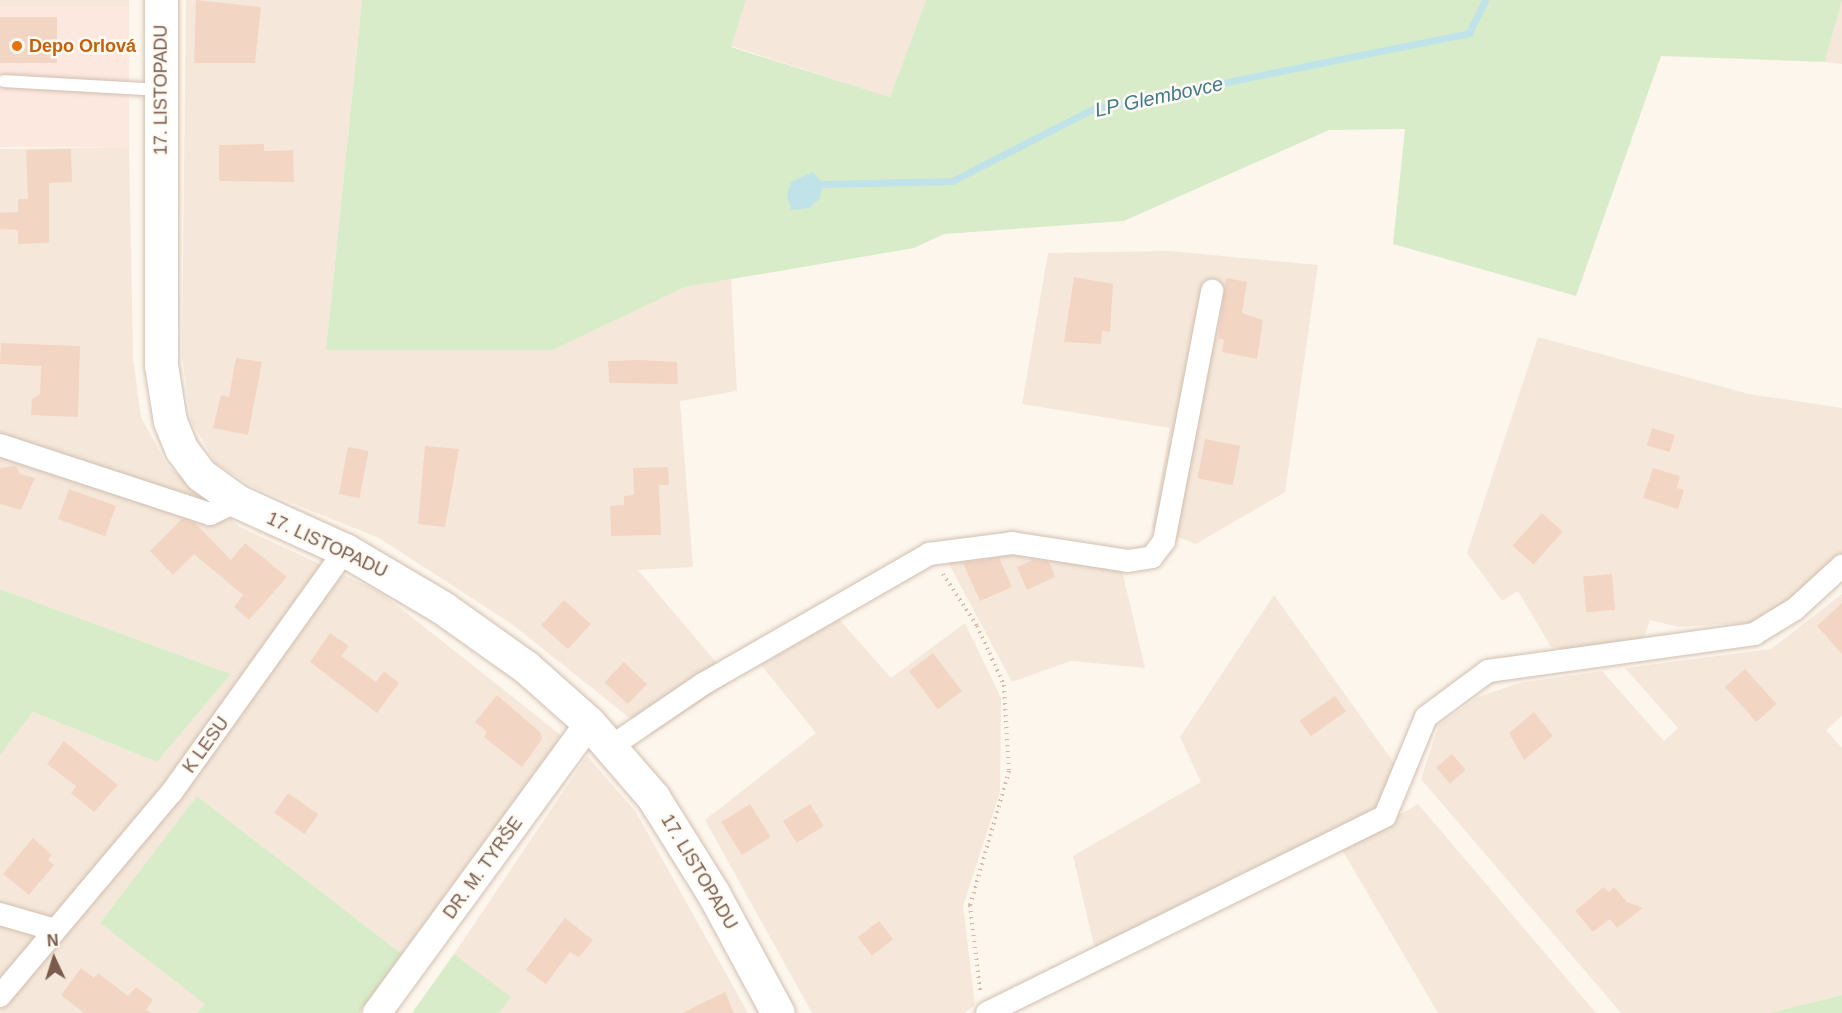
<!DOCTYPE html>
<meta charset="utf-8">
<style>
body{margin:0}
#map{position:relative;width:1842px;height:1013px;overflow:hidden;background:#fdf6ec;font-family:Helvetica,sans-serif}
div>[style]{position:absolute}
[style*='--x']{left:calc(var(--x)*1px);top:calc(var(--y)*1px);width:calc(var(--w)*1px);rotate:calc(var(--a)*1deg)}
.residential>*{inset:0;background:#f5e8da}
.commercial>*{inset:0;background:#fde8e0;transform-origin:0 0}
.green>*{inset:0;background:#d8ecc9}
.water>*{inset:0;background:#bfe3e8}
.stream>*{height:7px;margin:-3.5px;padding:0 3.5px;transform-origin:3.5px;border-radius:3.5px;background:#bfe3e8}
.building>*{inset:0;background:#f3d5c3;transform-origin:0 0}
.path>*{height:4px;margin-top:-2px;transform-origin:0;background:repeating-linear-gradient(90deg,#d9b8a5 0 1.5px,transparent 0 6px)}
.roads{filter:drop-shadow(0 0 2px #d1beb0) drop-shadow(0 0 2px #d1beb0)}
.service>*{height:12px;margin:-6px;padding:0 6px;transform-origin:6px;border-radius:6px;background:#fff}
.minor>*{height:22px;margin:-11px;padding:0 11px;transform-origin:11px;border-radius:11px;background:#fff}
.tertiary>*{height:28px;margin:-14px;padding:0 14px;transform-origin:14px;border-radius:14px;background:#fff}
.secondary>*{height:33px;margin:-16.5px;padding:0 16.5px;transform-origin:16.5px;border-radius:16.5px;background:#fff}
.dots>*{width:16px;height:16px;translate:-50% -50%;box-sizing:border-box;border:3px solid #fffaf3;border-radius:50%}
span{translate:-50% -50%;white-space:nowrap;text-align:center;line-height:1.15;-webkit-text-stroke:5px #fffaf3;paint-order:stroke}
.food-label{font-size:18px;color:#c56008;font-weight:700}
.left{translate:0 -50%;text-align:left}
.street-label{font-size:18px;color:#7a5c4d}
.water-label{font-size:20px;color:#437c86;font-style:italic}
.north{position:absolute;left:24px;top:929px;width:60px;height:60px;-webkit-text-stroke:4px #fffaf3;paint-order:stroke;rotate:356deg;font-size:16px;font-weight:700;line-height:24px;text-align:center;color:#7a5c4d}
.north::after{content:'';display:block;margin:auto;width:21px;height:27px;background:#7a5c4d;clip-path:polygon(50% 0,100% 100%,50% 72%,0 100%)}
</style>
<div id="map">
<div class="residential">
<i style="clip-path:polygon(0 0,129px 0,129px 7px,0 10px)"></i>
<i style="clip-path:polygon(186px 0,362px 0,326px 350px,553px 350px,685px 287px,731px 279px,737px 391px,680px 401px,693px 567px,638px 570px,732px 681px,651px 735px,513px 625px,379px 538px,255px 488px,216px 463px,191px 421px,182px 355px)"></i>
<i style="clip-path:polygon(746px 0,926px 0,890px 97px,731px 46px)"></i>
<i style="clip-path:polygon(1842px 0,1842px 64px,1825px 62px)"></i>
<i style="clip-path:polygon(129px 147px,133px 358px,141px 417px,167px 465px,240px 527px,380px 592px,562px 736px,402px 954px,197px 796px,205px 1004px,197px 1013px,0 1013px,0 755px,33px 712px,157px 762px,231px 674px,0 589px,0 149px)"></i>
<i style="clip-path:polygon(1170px 251px,1318px 265px,1285px 492px,1196px 544px,1152px 527px,1170px 428px,1022px 404px,1048px 253px)"></i>
<i style="clip-path:polygon(1538px 337px,1749px 394px,1842px 408px,1842px 562px,1758px 622px,1679px 627px,1650px 620px,1642px 643px,1575px 650px,1551px 647px,1518px 591px,1502px 601px,1467px 553px)"></i>
<i style="clip-path:polygon(993px 552px,1121px 566px,1145px 668px,1071px 661px,1012px 682px,949px 564px,951px 558px)"></i>
<i style="clip-path:polygon(1842px 594px,1842px 716px,1826px 730px,1842px 748px,1842px 995px,1769px 1013px,1621px 1013px,1421px 779px,1439px 725px,1478px 697px,1519px 683px,1602px 671px,1664px 741px,1678px 728px,1625px 668px,1771px 649px)"></i>
<i style="clip-path:polygon(1274px 595px,1399px 770px,1380px 805px,1350px 827px,1244px 872px,1095px 950px,1073px 856px,1201px 782px,1180px 737px)"></i>
<i style="clip-path:polygon(839px 619px,891px 678px,965px 623px,1001px 698px,1000px 792px,963px 906px,975px 1005px,964px 1013px,812px 1013px,705px 820px,816px 733px,761px 665px)"></i>
<i style="clip-path:polygon(587px 756px,636px 812px,748px 1013px,499px 1013px,510px 998px,454px 954px)"></i>
<i style="clip-path:polygon(1418px 804px,1596px 1013px,1438px 1013px,1341px 848px)"></i>
</div>
<div class="commercial">
<i style="left:129px;top:7px;width:140px;height:129px;rotate:90deg"></i>
</div>
<div class="green">
<i style="clip-path:polygon(362px 0,746px 0,731px 47px,890px 97px,926px 0,1842px 0,1825px 62px,1661px 56px,1576px 296px,1393px 244px,1405px 129px,1329px 130px,1124px 221px,944px 234px,914px 248px,685px 287px,553px 350px,326px 350px)"></i>
<i style="clip-path:polygon(0 589px,231px 674px,157px 762px,33px 712px,0 755px)"></i>
<i style="clip-path:polygon(197px 796px,402px 954px,359px 1013px,197px 1013px,205px 1004px,100px 923px)"></i>
<i style="clip-path:polygon(454px 954px,511px 997px,499px 1013px,412px 1013px)"></i>
<i style="clip-path:polygon(1842px 995px,1842px 1013px,1769px 1013px)"></i>
</div>
<div class="water">
<i style="clip-path:polygon(813px 172px,823px 184px,820px 198px,810px 208px,791px 210px,787px 195px,791px 182px)"></i>
</div>
<div class="stream">
<i style="--x:823;--y:184;--w:129;--a:-1.3"></i>
<i style="--x:952;--y:181;--w:158;--a:-27.1"></i>
<i style="--x:1093;--y:109;--w:384;--a:-11.4"></i>
<i style="--x:1469;--y:33;--w:37;--a:-64"></i>
</div>
<div class="building">
<i style="clip-path:polygon(196px 0,261px 7px,255px 63px,194px 63px)"></i>
<i style="left:0;top:17px;width:57px;height:46px"></i>
<i style="clip-path:polygon(264px 144px,264px 151px,293px 150px,294px 182px,219px 181px,219px 145px)"></i>
<i style="clip-path:polygon(71px 149px,72px 182px,49px 183px,49px 243px,18px 244px,18px 230px,0 229px,0 213px,18px 212px,18px 199px,28px 199px,26px 150px)"></i>
<i style="clip-path:polygon(1074px 277px,1113px 284px,1110px 332px,1102px 331px,1101px 344px,1064px 342px)"></i>
<i style="clip-path:polygon(1226px 278px,1247px 282px,1242px 313px,1263px 320px,1257px 359px,1222px 352px,1224px 340px,1218px 338px)"></i>
<i style="clip-path:polygon(1px 343px,80px 346px,78px 417px,31px 415px,32px 399px,40px 394px,41px 366px,0 364px)"></i>
<i style="clip-path:polygon(236px 358px,262px 362px,248px 435px,213px 428px,221px 395px,229px 397px)"></i>
<i style="clip-path:polygon(641px 360px,677px 362px,678px 384px,609px 383px,608px 361px)"></i>
<i style="left:1652px;top:428px;width:24px;height:18px;rotate:17deg"></i>
<i style="left:1205px;top:439px;width:36px;height:40px;rotate:11deg"></i>
<i style="clip-path:polygon(425px 446px,459px 449px,445px 527px,418px 524px)"></i>
<i style="left:348px;top:447px;width:21px;height:48px;rotate:11deg"></i>
<i style="clip-path:polygon(16px 466px,20px 474px,35px 478px,21px 510px,0 504px,0 468px)"></i>
<i style="clip-path:polygon(668px 467px,669px 485px,659px 485px,661px 535px,611px 536px,610px 506px,624px 505px,624px 496px,634px 495px,633px 468px)"></i>
<i style="clip-path:polygon(1653px 468px,1680px 476px,1677px 488px,1684px 490px,1678px 509px,1643px 498px)"></i>
<i style="left:69px;top:489px;width:50px;height:32px;rotate:20deg"></i>
<i style="left:1542px;top:513px;width:28px;height:44px;rotate:42deg"></i>
<i style="clip-path:polygon(182px 519px,195px 523px,231px 560px,245px 543px,287px 577px,249px 620px,234px 607px,243px 595px,194px 554px,173px 575px,150px 551px)"></i>
<i style="clip-path:polygon(999px 558px,1012px 587px,980px 601px,963px 563px)"></i>
<i style="clip-path:polygon(1033px 560px,1049px 562px,1055px 577px,1027px 590px,1017px 567px)"></i>
<i style="left:1612px;top:574px;width:36px;height:29px;rotate:85deg"></i>
<i style="left:564px;top:600px;width:36px;height:34px;rotate:42deg"></i>
<i style="clip-path:polygon(1842px 603px,1842px 654px,1817px 626px)"></i>
<i style="clip-path:polygon(330px 633px,349px 646px,341px 656px,376px 682px,384px 671px,399px 683px,377px 713px,310px 662px)"></i>
<i style="left:933px;top:653px;width:48px;height:30px;rotate:53deg"></i>
<i style="left:624px;top:662px;width:32px;height:28px;rotate:44deg"></i>
<i style="left:1745px;top:669px;width:47px;height:27px;rotate:48deg"></i>
<i style="clip-path:polygon(497px 695px,540px 732px,542px 739px,522px 767px,484px 737px,487px 732px,475px 722px)"></i>
<i style="left:1335px;top:696px;width:19px;height:43px;rotate:55deg"></i>
<i style="clip-path:polygon(1534px 712px,1553px 736px,1524px 760px,1509px 733px)"></i>
<i style="clip-path:polygon(64px 741px,118px 785px,94px 812px,71px 793px,76px 786px,47px 764px)"></i>
<i style="left:1452px;top:754px;width:21px;height:21px;rotate:49deg"></i>
<i style="left:288px;top:793px;width:37px;height:24px;rotate:35deg"></i>
<i style="left:750px;top:804px;width:39px;height:34px;rotate:58deg"></i>
<i style="left:810px;top:804px;width:26px;height:32px;rotate:58deg"></i>
<i style="clip-path:polygon(33px 838px,52px 855px,48px 860px,54px 865px,29px 895px,3px 874px)"></i>
<i style="clip-path:polygon(1604px 887px,1609px 892px,1614px 887px,1627px 902px,1643px 908px,1617px 928px,1610px 919px,1593px 932px,1575px 911px)"></i>
<i style="clip-path:polygon(565px 918px,593px 940px,579px 957px,570px 952px,546px 984px,526px 970px)"></i>
<i style="left:879px;top:921px;width:23px;height:27px;rotate:52deg"></i>
<i style="clip-path:polygon(81px 968px,94px 978px,98px 973px,128px 996px,136px 987px,153px 1000px,146px 1010px,151px 1013px,84px 1013px,61px 995px)"></i>
<i style="clip-path:polygon(725px 992px,734px 1013px,682px 1013px)"></i>
</div>
<div class="path">
<i style="--x:943;--y:574;--w:62;--a:56.8"></i>
<i style="--x:977;--y:626;--w:65;--a:65.4"></i>
<i style="--x:1004;--y:685;--w:86;--a:86.7"></i>
<i style="--x:1009;--y:771;--w:140;--a:106.2"></i>
<i style="--x:970;--y:905;--w:87;--a:83.4"></i>
</div>
<div class="roads">
<div class="service">
<i style="--x:4;--y:81;--w:156;--a:3.3"></i>
</div>
<div class="minor">
<i style="--x:0;--y:445;--w:221;--a:18.2"></i>
<i style="--x:210;--y:514;--w:30;--a:-26"></i>
<i style="--x:612;--y:746;--w:110;--a:-34.3"></i>
<i style="--x:703;--y:684;--w:261;--a:-29.9"></i>
<i style="--x:929;--y:554;--w:84;--a:-7.5"></i>
<i style="--x:1012;--y:543;--w:117;--a:8.8"></i>
<i style="--x:1128;--y:561;--w:24;--a:-9"></i>
<i style="--x:1152;--y:557;--w:20;--a:-53"></i>
<i style="--x:1164;--y:541;--w:255;--a:-79.1"></i>
<i style="--x:0;--y:914;--w:57;--a:16.2"></i>
<i style="--x:0;--y:996;--w:267;--a:-49.9"></i>
<i style="--x:172;--y:792;--w:297;--a:-54.4"></i>
<i style="--x:987;--y:1013;--w:444;--a:-26.3"></i>
<i style="--x:1385;--y:816;--w:107;--a:-67.5"></i>
<i style="--x:1426;--y:717;--w:77;--a:-36.6"></i>
<i style="--x:1488;--y:671;--w:269;--a:-7.9"></i>
<i style="--x:1754;--y:634;--w:48;--a:-31.4"></i>
<i style="--x:1795;--y:609;--w:64;--a:-42.5"></i>
</div>
<div class="tertiary">
<i style="--x:377;--y:1013;--w:359;--a:-53.8"></i>
</div>
<div class="secondary">
<i style="--x:161;--y:0;--w:365;--a:90"></i>
<i style="--x:161;--y:365;--w:57;--a:80.9"></i>
<i style="--x:170;--y:421;--w:31;--a:68"></i>
<i style="--x:182;--y:450;--w:31;--a:53"></i>
<i style="--x:201;--y:475;--w:44;--a:35.8"></i>
<i style="--x:237;--y:501;--w:119;--a:24.4"></i>
<i style="--x:345;--y:550;--w:114;--a:30.6"></i>
<i style="--x:443;--y:608;--w:102;--a:35.4"></i>
<i style="--x:526;--y:667;--w:84;--a:41.6"></i>
<i style="--x:589;--y:723;--w:98;--a:49.1"></i>
<i style="--x:653;--y:797;--w:113;--a:58"></i>
<i style="--x:713;--y:893;--w:136;--a:61.6"></i>
</div>
</div>
<div class="dots">
<i style="left:17px;top:46px;background:#e8710a"></i>
</div>
<div class="food-label">
<span class="left" style="left:29px;top:46px">Depo Orlová</span>
</div>
<div class="street-label">
<span style="left:161px;top:90px;rotate:-90deg">17. LISTOPADU</span>
<span style="left:327px;top:545px;rotate:25deg">17. LISTOPADU</span>
<span style="left:206px;top:745px;rotate:-54deg">K LESU</span>
<span style="left:483px;top:868px;rotate:-54deg">DR. M. TYRŠE</span>
<span style="left:699px;top:872px;rotate:59deg">17. LISTOPADU</span>
</div>
<div class="water-label">
<span style="left:1159px;top:97px;rotate:-12deg">LP Glembovce</span>
</div>
<div class="north">N</div>
</div>
